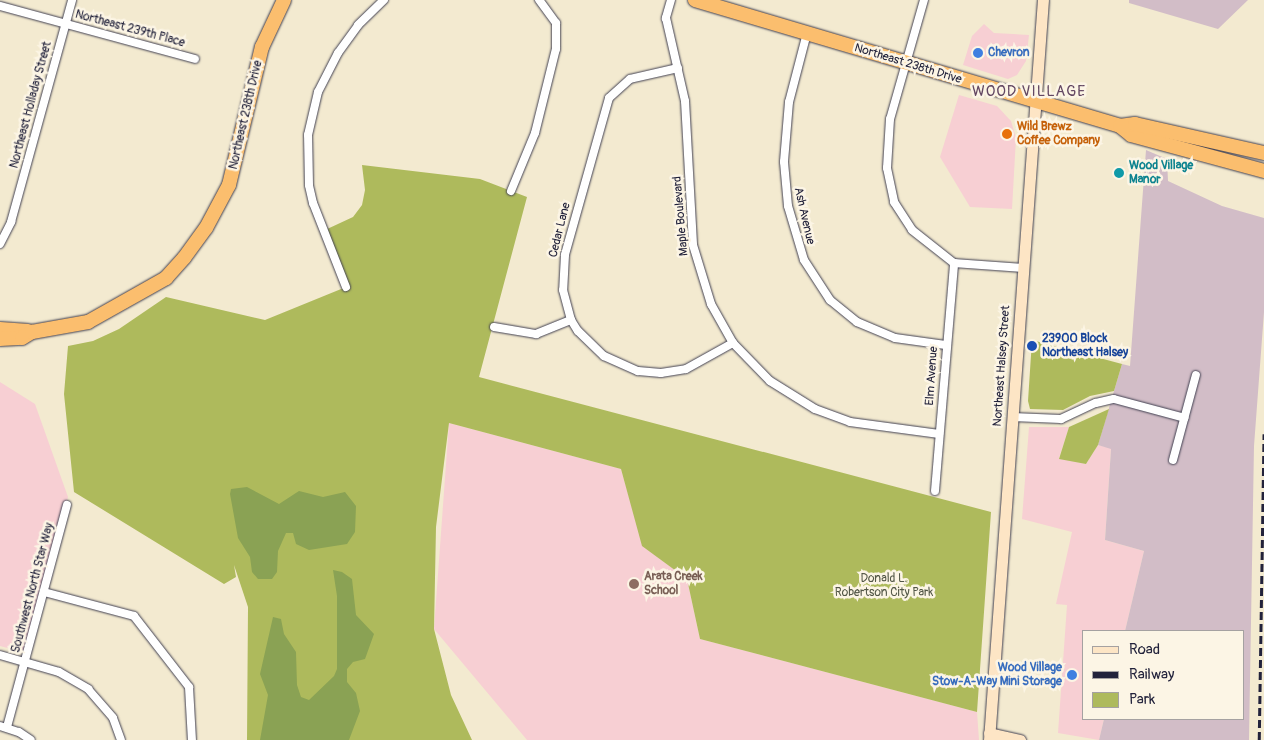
<!DOCTYPE html>
<style>
body{margin:0}
#map{position:relative;width:1264px;height:740px;overflow:hidden;background:#f3ead0;font-family:Pangolin,sans-serif}
div>[style]{position:absolute}
[style*='--x']{left:calc(var(--x)*1px);top:calc(var(--y)*1px);width:calc(var(--w)*1px);rotate:calc(var(--a)*1deg)}
.built>*{inset:0;background:#f7cfd3}
.industrial>*{inset:0;background:#d2bdc7}
.green>*{inset:0;background:#aeba5c}
.forest>*{inset:0;background:#8aa254}
.roads{filter:drop-shadow(0 0 1px #414051) drop-shadow(0 0 1px #414051)}
.street>*{height:8px;margin:-4px;padding:0 4px;transform-origin:4px;border-radius:4px;background:#fff}
.secondary>*{height:11px;margin:-5.5px;padding:0 5.5px;transform-origin:5.5px;border-radius:5.5px;background:#fde5c5}
.highway>*{height:14px;margin:-7px;padding:0 7px;transform-origin:7px;border-radius:7px;background:#fbbe6e}
.rail>*{height:2.5px;margin-top:-1.25px;transform-origin:0;background:repeating-linear-gradient(90deg,#22223b 0 8px,transparent 0 12px)}
.dots>*{width:14px;height:14px;translate:-50% -50%;box-sizing:border-box;border:2px solid #fcf5e5;border-radius:50%}
span{translate:-50% -50%;white-space:nowrap;text-align:center;line-height:1.15;-webkit-text-stroke:5px #fcf5e5;paint-order:stroke}
.street-label{font-size:12px;color:#22223b}
.shop-label{font-size:12px;color:#366cbe;font-weight:700}
.left{translate:0 -50%;text-align:left}
.right{translate:-100% -50%;text-align:right}
.food-label{font-size:12px;color:#c56008;font-weight:700}
.culture-label{font-size:12px;color:#0d838f;font-weight:700}
.transit-label{font-size:12px;color:#164399;font-weight:700}
.education-label{font-size:12px;color:#785e54;font-weight:700}
.park-label{font-size:12px;color:#535747}
.quarter-label{font-size:15px;color:#634762;letter-spacing:1px}
.legend{position:absolute;left:1082px;top:630px;width:162px;height:90px;box-sizing:border-box;background:#fcf5e5;border:1px solid #a5a1a1;margin:0;padding:6px 9px;list-style:none;font-size:15px;color:#22223b}
.legend li{display:flex;align-items:center;gap:10px;height:25px}
.legend b{width:25px;border:1px solid #a5a1a1}
</style>
<div id="map">
<div class="built">
<i style="clip-path:polygon(984px 24px,994px 33px,1029px 35px,1026px 61px,1017px 75px,1008px 79px,963px 65px,972px 36px)"></i>
<i style="clip-path:polygon(959px 95px,997px 106px,1011px 121px,1016px 138px,1012px 209px,970px 207px,940px 157px)"></i>
<i style="clip-path:polygon(0 382px,35px 404px,68px 497px,26px 653px,0 646px)"></i>
<i style="clip-path:polygon(449px 423px,621px 469px,643px 546px,687px 579px,700px 639px,977px 712px,979px 740px,527px 740px,434px 629px)"></i>
<i style="clip-path:polygon(1029px 427px,1069px 427px,1059px 458px,1086px 464px,1098px 445px,1111px 448px,1105px 540px,1144px 551px,1125px 631px,1083px 631px,1083px 719px,1104px 719px,1099px 740px,1058px 733px,1067px 605px,1056px 604px,1072px 532px,1022px 519px)"></i>
</div>
<div class="industrial">
<i style="clip-path:polygon(1129px 0,1248px 0,1218px 29px,1129px 3px)"></i>
<i style="clip-path:polygon(1146px 150px,1167px 159px,1168px 181px,1222px 206px,1264px 218px,1264px 312px,1254px 446px,1249px 740px,1099px 740px,1104px 719px,1243px 719px,1243px 631px,1125px 631px,1144px 551px,1105px 540px,1111px 449px,1098px 445px,1122px 364px,1130px 366px)"></i>
</div>
<div class="green">
<i style="clip-path:polygon(362px 165px,480px 179px,527px 197px,479px 377px,991px 512px,977px 712px,700px 639px,687px 579px,642px 546px,621px 469px,449px 423px,436px 527px,434px 629px,451px 695px,472px 740px,247px 740px,248px 607px,234px 565px,236px 577px,224px 584px,74px 492px,64px 394px,68px 346px,93px 341px,119px 329px,166px 297px,265px 320px,346px 287px,325px 230px,353px 217px,362px 205px,365px 190px)"></i>
<i style="clip-path:polygon(1032px 340px,1122px 364px,1114px 391px,1090px 396px,1063px 410px,1030px 409px,1028px 401px)"></i>
<i style="clip-path:polygon(1109px 409px,1098px 445px,1086px 464px,1059px 459px,1069px 427px)"></i>
</div>
<div class="forest">
<i style="clip-path:polygon(247px 487px,279px 504px,299px 491px,323px 497px,345px 492px,356px 506px,355px 532px,347px 544px,309px 550px,296px 544px,293px 533px,286px 533px,278px 551px,277px 572px,272px 579px,258px 579px,252px 572px,250px 557px,238px 538px,230px 494px,231px 489px)"></i>
<i style="clip-path:polygon(333px 570px,342px 572px,352px 579px,356px 615px,374px 634px,365px 659px,353px 662px,347px 669px,347px 682px,356px 693px,360px 711px,349px 740px,260px 740px,268px 695px,260px 674px,273px 617px,281px 619px,284px 634px,296px 652px,297px 685px,301px 697px,309px 700px,334px 676px,337px 669px,337px 596px)"></i>
</div>
<div class="roads">
<div class="street">
<i style="--x:671;--y:0;--w:19;--a:106"></i>
<i style="--x:666;--y:18;--w:85;--a:77.1"></i>
<i style="--x:685;--y:101;--w:144;--a:86.8"></i>
<i style="--x:693;--y:245;--w:62;--a:73"></i>
<i style="--x:711;--y:304;--w:45;--a:60.6"></i>
<i style="--x:733;--y:343;--w:53;--a:45.8"></i>
<i style="--x:770;--y:381;--w:53;--a:31.9"></i>
<i style="--x:815;--y:409;--w:37;--a:20"></i>
<i style="--x:850;--y:422;--w:90;--a:7.7"></i>
<i style="--x:924;--y:0;--w:124;--a:105.9"></i>
<i style="--x:890;--y:119;--w:49;--a:93.5"></i>
<i style="--x:887;--y:168;--w:35;--a:78"></i>
<i style="--x:894;--y:202;--w:33;--a:57"></i>
<i style="--x:912;--y:230;--w:53;--a:38.2"></i>
<i style="--x:954;--y:263;--w:69;--a:4.1"></i>
<i style="--x:0;--y:6;--w:202;--a:15.2"></i>
<i style="--x:807;--y:33;--w:71;--a:104.6"></i>
<i style="--x:789;--y:102;--w:60;--a:94.8"></i>
<i style="--x:784;--y:162;--w:44;--a:84.8"></i>
<i style="--x:788;--y:206;--w:56;--a:73.5"></i>
<i style="--x:804;--y:260;--w:48;--a:57"></i>
<i style="--x:830;--y:300;--w:35;--a:39"></i>
<i style="--x:857;--y:322;--w:41;--a:22.8"></i>
<i style="--x:895;--y:338;--w:51;--a:7.8"></i>
<i style="--x:678;--y:68;--w:49;--a:167.1"></i>
<i style="--x:630;--y:79;--w:28;--a:138"></i>
<i style="--x:609;--y:98;--w:163;--a:105.7"></i>
<i style="--x:565;--y:255;--w:35;--a:93"></i>
<i style="--x:563;--y:290;--w:31;--a:75"></i>
<i style="--x:571;--y:320;--w:13;--a:58"></i>
<i style="--x:578;--y:331;--w:36;--a:44"></i>
<i style="--x:604;--y:356;--w:37;--a:24"></i>
<i style="--x:638;--y:371;--w:23;--a:5"></i>
<i style="--x:661;--y:373;--w:25;--a:-9"></i>
<i style="--x:686;--y:369;--w:54;--a:-29"></i>
<i style="--x:511;--y:191;--w:63;--a:-67.5"></i>
<i style="--x:535;--y:133;--w:87;--a:-76"></i>
<i style="--x:556;--y:49;--w:26;--a:-90"></i>
<i style="--x:556;--y:23;--w:29;--a:-126"></i>
<i style="--x:0;--y:244;--w:25;--a:-63"></i>
<i style="--x:11;--y:222;--w:230;--a:-74.6"></i>
<i style="--x:346;--y:287;--w:90;--a:-111.4"></i>
<i style="--x:313;--y:203;--w:18;--a:-103"></i>
<i style="--x:309;--y:185;--w:50;--a:-91.1"></i>
<i style="--x:308;--y:135;--w:44;--a:-76.9"></i>
<i style="--x:318;--y:92;--w:44;--a:-62.9"></i>
<i style="--x:338;--y:53;--w:34;--a:-54"></i>
<i style="--x:358;--y:25;--w:36;--a:-44"></i>
<i style="--x:494;--y:327;--w:43;--a:9.5"></i>
<i style="--x:536;--y:334;--w:38;--a:-22"></i>
<i style="--x:1012;--y:417;--w:49;--a:2.3"></i>
<i style="--x:1061;--y:419;--w:38;--a:-25"></i>
<i style="--x:1096;--y:403;--w:18;--a:-13"></i>
<i style="--x:1114;--y:399;--w:73;--a:15"></i>
<i style="--x:1173;--y:460;--w:88;--a:-74.9"></i>
<i style="--x:935;--y:491;--w:229;--a:-85.2"></i>
<i style="--x:44;--y:592;--w:93;--a:14.9"></i>
<i style="--x:134;--y:616;--w:90;--a:52.2"></i>
<i style="--x:189;--y:687;--w:53;--a:86.8"></i>
<i style="--x:0;--y:655;--w:61;--a:16.1"></i>
<i style="--x:59;--y:672;--w:34;--a:30"></i>
<i style="--x:88;--y:689;--w:38;--a:49"></i>
<i style="--x:113;--y:718;--w:23;--a:70"></i>
<i style="--x:0;--y:726;--w:20;--a:18"></i>
<i style="--x:19;--y:732;--w:14;--a:34"></i>
<i style="--x:7;--y:727;--w:230;--a:-74.9"></i>
</div>
<div class="secondary">
<i style="--x:989;--y:733;--w:32;--a:13"></i>
<i style="--x:989;--y:740;--w:742;--a:-85.83"></i>
</div>
<div class="highway">
<i style="--x:695;--y:0;--w:443;--a:16.5"></i>
<i style="--x:1120;--y:126;--w:14;--a:39"></i>
<i style="--x:1131;--y:135;--w:138;--a:15.1"></i>
<i style="--x:1120;--y:126;--w:15;--a:-8"></i>
<i style="--x:1135;--y:124;--w:132;--a:12.7"></i>
<i style="--x:0;--y:329;--w:28;--a:4"></i>
<i style="--x:0;--y:339;--w:22;--a:-3"></i>
<i style="--x:22;--y:338;--w:12;--a:-31"></i>
<i style="--x:32;--y:332;--w:57;--a:-10.1"></i>
<i style="--x:88;--y:322;--w:90;--a:-29.4"></i>
<i style="--x:166;--y:278;--w:27;--a:-48"></i>
<i style="--x:184;--y:258;--w:37;--a:-54"></i>
<i style="--x:206;--y:228;--w:49;--a:-61.9"></i>
<i style="--x:229;--y:185;--w:142;--a:-76.6"></i>
<i style="--x:262;--y:47;--w:52;--a:-64.9"></i>
</div>
</div>
<div class="rail">
<i style="--x:1259;--y:740;--w:306;--a:-89.1"></i>
</div>
<div class="dots">
<i style="left:978px;top:53px;background:#3f7fe0"></i>
<i style="left:1007px;top:134px;background:#e8710a"></i>
<i style="left:1119px;top:173px;background:#0f9aa8"></i>
<i style="left:1032px;top:346px;background:#1a4fb4"></i>
<i style="left:634px;top:584px;background:#8d6e63"></i>
<i style="left:1072px;top:675px;background:#3f7fe0"></i>
</div>
<div class="street-label">
<span style="left:130px;top:29px;rotate:15deg">Northeast 239th Place</span>
<span style="left:908px;top:64px;rotate:17deg">Northeast 238th Drive</span>
<span style="left:31px;top:105px;rotate:-75deg">Northeast Holladay Street</span>
<span style="left:246px;top:115px;rotate:-77deg">Northeast 238th Drive</span>
<span style="left:681px;top:216px;rotate:-95deg">Maple Boulevard</span>
<span style="left:804px;top:216px;rotate:77deg">Ash Avenue</span>
<span style="left:560px;top:230px;rotate:-76deg">Cedar Lane</span>
<span style="left:1002px;top:366px;rotate:-86deg">Northeast Halsey Street</span>
<span style="left:932px;top:376px;rotate:-86deg">Elm Avenue</span>
<span style="left:33px;top:588px;rotate:-75deg">Southwest North Star Way</span>
</div>
<div class="shop-label">
<span class="left" style="left:988px;top:53px">Chevron</span>
<span class="right" style="left:1062px;top:675px">Wood Village<br>Stow-A-Way Mini Storage</span>
</div>
<div class="food-label">
<span class="left" style="left:1017px;top:134px">Wild Brewz<br>Coffee Company</span>
</div>
<div class="culture-label">
<span class="left" style="left:1129px;top:173px">Wood Village<br>Manor</span>
</div>
<div class="transit-label">
<span class="left" style="left:1042px;top:346px">23900 Block<br>Northeast Halsey</span>
</div>
<div class="education-label">
<span class="left" style="left:644px;top:584px">Arata Creek<br>School</span>
</div>
<div class="park-label">
<span style="left:884px;top:586px">Donald L.<br>Robertson City Park</span>
</div>
<div class="quarter-label">
<span style="left:1029px;top:92px">WOOD VILLAGE</span>
</div>
<ul class="legend">
<li><b style="height:6px;background:#fde5c5"></b>Road</li>
<li><b style="height:6px;background:#22223b"></b>Railway</li>
<li><b style="height:14px;background:#aeba5c"></b>Park</li>
</ul>
</div>
